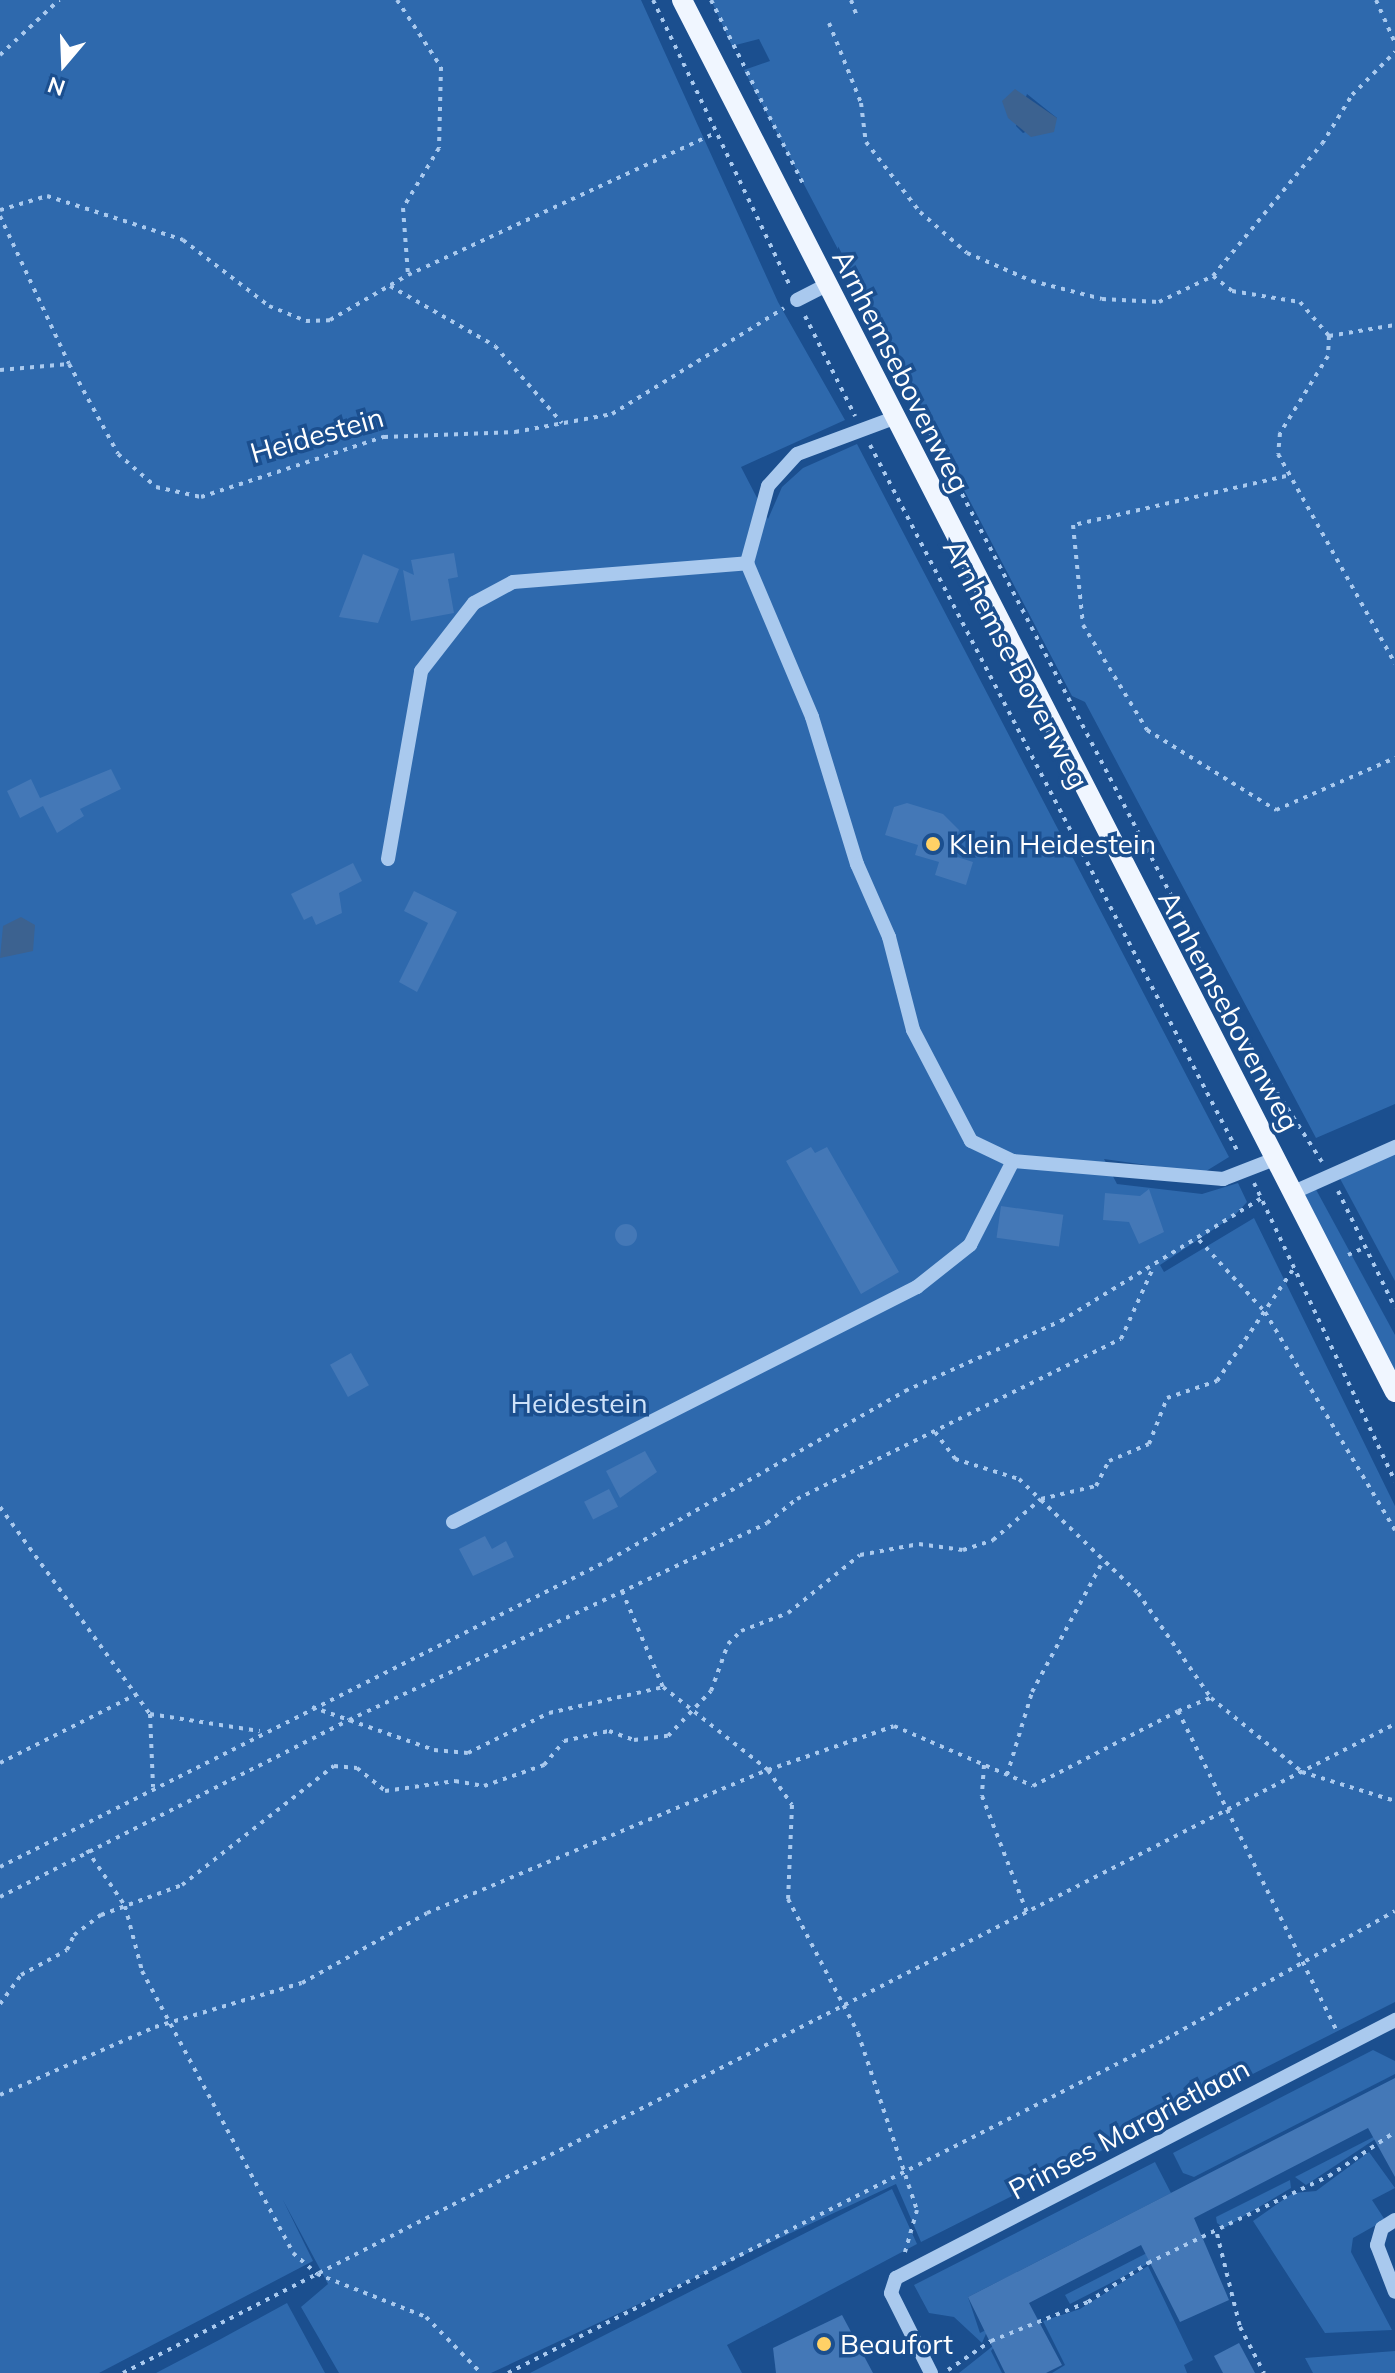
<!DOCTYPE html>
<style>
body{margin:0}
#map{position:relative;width:1395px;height:2373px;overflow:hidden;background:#1b4f8f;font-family:Mulish,sans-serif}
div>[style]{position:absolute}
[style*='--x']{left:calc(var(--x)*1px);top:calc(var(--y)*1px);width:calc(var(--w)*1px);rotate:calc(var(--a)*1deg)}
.green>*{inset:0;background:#2e69ad}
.water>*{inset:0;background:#3c6290}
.building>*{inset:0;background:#4478b7;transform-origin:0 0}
.round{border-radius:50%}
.path>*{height:4px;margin-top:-2px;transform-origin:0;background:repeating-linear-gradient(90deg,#a9c9ee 0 4px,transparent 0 10px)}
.minor>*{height:14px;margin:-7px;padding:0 7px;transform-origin:7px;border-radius:7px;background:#a9c9ee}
.major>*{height:20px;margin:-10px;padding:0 10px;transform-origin:10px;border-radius:10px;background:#f0f6ff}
.dots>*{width:22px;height:22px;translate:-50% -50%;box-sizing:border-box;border:4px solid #1b4f8f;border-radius:50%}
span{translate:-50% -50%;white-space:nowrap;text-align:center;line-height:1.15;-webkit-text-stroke:7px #1b4f8f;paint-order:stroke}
.street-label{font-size:28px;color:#fff}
.poi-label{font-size:28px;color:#fff}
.left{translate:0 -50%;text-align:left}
.park-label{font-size:28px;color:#cfe3fa}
.north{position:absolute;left:24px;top:24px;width:80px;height:80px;-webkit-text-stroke:6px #1b4f8f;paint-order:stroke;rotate:199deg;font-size:22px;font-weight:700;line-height:32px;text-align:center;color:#fff}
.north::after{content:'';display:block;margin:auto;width:28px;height:36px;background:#fff;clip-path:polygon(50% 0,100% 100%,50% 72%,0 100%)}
</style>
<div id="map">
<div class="green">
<i style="clip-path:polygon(0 0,641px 0,778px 302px,845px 420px,741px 467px,768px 519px,782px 487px,803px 468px,857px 444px,1229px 1157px,1203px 1173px,1104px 1159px,1117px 1184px,1202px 1194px,1238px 1183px,1247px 1202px,1235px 1215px,1160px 1265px,1164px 1272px,1254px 1218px,1395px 1506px,1395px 2002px,921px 2242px,896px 2184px,491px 2373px,339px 2373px,301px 2307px,328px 2284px,283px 2200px,313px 2261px,99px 2373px,0 2373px)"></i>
<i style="clip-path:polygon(evenodd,711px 0,1395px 0,1395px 1104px,1316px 1138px,1085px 702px,1072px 696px,744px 70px,770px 61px,759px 39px,732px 46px,711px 0,1027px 94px,1057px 118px,1023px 133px,1016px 126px,1027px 94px)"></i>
<i style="clip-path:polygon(1395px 1148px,1395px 1281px,1337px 1173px)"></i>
<i style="clip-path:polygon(1313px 1184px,1395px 1335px,1395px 1371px,1302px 1195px)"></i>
<i style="clip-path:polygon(1373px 2050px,1395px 2061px,1395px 2074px,1194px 2177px,1183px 2173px,1173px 2153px)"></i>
<i style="clip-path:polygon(1395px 2126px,1306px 2185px,1295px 2177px)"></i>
<i style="clip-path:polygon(1369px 2152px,1395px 2188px,1372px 2200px,1385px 2220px,1353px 2238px,1351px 2252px,1392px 2330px,1325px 2333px,1253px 2221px,1293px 2193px,1316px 2191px)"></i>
<i style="clip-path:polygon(1155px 2162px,1171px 2193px,968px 2297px,980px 2333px,988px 2329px,982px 2343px,954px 2317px,929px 2313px,914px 2285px)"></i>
<i style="clip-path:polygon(1290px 2180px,1291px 2188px,1224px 2228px,1217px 2223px,1216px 2217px)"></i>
<i style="clip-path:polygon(892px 2189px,917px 2244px,727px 2345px,742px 2373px,530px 2373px)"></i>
<i style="clip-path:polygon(1186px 2233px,1169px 2253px,1070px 2304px,1065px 2295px)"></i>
<i style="clip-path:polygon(1148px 2266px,1193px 2360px,1184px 2365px,1187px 2373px,1052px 2373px,1065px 2365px,1043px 2321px,1080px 2309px)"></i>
<i style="clip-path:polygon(287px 2303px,325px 2373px,156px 2373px,219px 2340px)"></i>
<i style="clip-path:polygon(998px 2342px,991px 2351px,1002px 2373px,959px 2373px)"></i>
<i style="clip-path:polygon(1395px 2351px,1395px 2373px,1313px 2373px,1305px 2358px)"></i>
</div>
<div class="water">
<i style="clip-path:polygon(1015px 89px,1057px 118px,1054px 132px,1031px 137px,1008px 118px,1002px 101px)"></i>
<i style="clip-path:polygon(21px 917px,35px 925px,33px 951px,0 958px,3px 926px)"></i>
</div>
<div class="building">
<i style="clip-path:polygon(454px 553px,458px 577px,448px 579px,454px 613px,411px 621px,403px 570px,414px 575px,411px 560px)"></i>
<i style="clip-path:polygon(363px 554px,399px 569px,378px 623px,339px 617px)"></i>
<i style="clip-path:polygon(111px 769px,121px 789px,80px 809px,84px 816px,57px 833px,43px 806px,20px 818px,7px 791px,31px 779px,40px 798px)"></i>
<i style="clip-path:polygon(907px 803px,943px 814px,959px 830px,951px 855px,973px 862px,966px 885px,935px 875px,939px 862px,915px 855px,918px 845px,885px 835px,894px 807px)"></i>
<i style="clip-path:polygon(353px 863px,362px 881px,339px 893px,342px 913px,316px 925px,312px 916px,304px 920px,291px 894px)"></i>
<i style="clip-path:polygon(414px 891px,457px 912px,417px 992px,399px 982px,428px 923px,404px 911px)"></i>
<i style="clip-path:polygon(811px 1147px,815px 1153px,827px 1147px,899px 1272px,861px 1294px,786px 1161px)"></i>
<i style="clip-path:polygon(1149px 1189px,1164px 1232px,1139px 1244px,1129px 1222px,1103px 1220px,1105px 1193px,1140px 1196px)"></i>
<i style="left:1001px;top:1206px;width:63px;height:32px;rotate:8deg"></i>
<i class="round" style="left:615px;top:1224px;width:22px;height:22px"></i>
<i style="left:351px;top:1353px;width:37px;height:24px;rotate:61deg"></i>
<i style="clip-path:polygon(645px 1451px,657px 1472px,620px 1498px,606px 1471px)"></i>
<i style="left:609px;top:1489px;width:20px;height:28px;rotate:63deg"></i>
<i style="clip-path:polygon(485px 1536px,492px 1549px,506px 1541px,514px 1557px,473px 1576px,459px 1549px)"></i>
<i style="clip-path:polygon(1395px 2078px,1395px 2177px,1368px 2128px,1194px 2218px,1229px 2300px,1180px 2322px,1141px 2245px,1029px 2303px,1062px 2365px,1046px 2373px,1005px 2373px,968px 2297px)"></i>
<i style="clip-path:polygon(842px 2315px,873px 2373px,776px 2373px,773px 2348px)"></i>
<i style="clip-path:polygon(1239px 2343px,1255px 2373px,1223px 2373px,1214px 2356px)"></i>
</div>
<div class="path">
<i style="--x:397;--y:0;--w:80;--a:56.7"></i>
<i style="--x:441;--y:67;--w:81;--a:91.4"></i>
<i style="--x:439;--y:148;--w:70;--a:121"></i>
<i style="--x:403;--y:208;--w:67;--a:85.7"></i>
<i style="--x:653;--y:0;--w:315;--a:64.4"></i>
<i style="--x:711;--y:0;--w:206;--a:63.4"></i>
<i style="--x:851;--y:0;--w:15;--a:70"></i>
<i style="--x:1376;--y:0;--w:47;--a:66.2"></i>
<i style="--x:829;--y:23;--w:86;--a:68.2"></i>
<i style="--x:861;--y:103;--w:39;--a:83"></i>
<i style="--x:866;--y:142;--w:88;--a:52.4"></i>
<i style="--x:920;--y:212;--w:62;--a:41.1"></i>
<i style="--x:967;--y:253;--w:71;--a:23.3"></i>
<i style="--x:1032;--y:281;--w:72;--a:14.4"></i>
<i style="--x:1102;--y:299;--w:57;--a:3"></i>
<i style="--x:1159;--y:302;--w:60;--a:-25.7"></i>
<i style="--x:1213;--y:276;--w:171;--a:-50.5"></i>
<i style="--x:1322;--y:144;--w:57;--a:-58.5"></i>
<i style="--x:1352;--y:95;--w:61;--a:-45"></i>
<i style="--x:0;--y:55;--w:81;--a:-43"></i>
<i style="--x:0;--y:210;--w:49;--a:-16.6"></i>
<i style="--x:47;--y:196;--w:143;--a:17.9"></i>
<i style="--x:183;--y:240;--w:108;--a:37.5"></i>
<i style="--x:269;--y:306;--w:40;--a:22"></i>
<i style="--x:306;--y:321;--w:24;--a:-2"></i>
<i style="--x:330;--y:320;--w:90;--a:-30"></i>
<i style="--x:408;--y:275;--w:338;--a:-24.8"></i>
<i style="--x:0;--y:216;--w:163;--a:65"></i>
<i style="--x:1213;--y:276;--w:24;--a:38"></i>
<i style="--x:1232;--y:291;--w:69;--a:9.2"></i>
<i style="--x:1300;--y:302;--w:45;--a:49.5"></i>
<i style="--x:1329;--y:336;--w:20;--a:93"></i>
<i style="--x:1328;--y:356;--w:91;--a:121.9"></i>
<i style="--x:1280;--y:433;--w:21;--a:95"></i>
<i style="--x:1278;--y:454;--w:240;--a:60.8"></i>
<i style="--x:390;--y:286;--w:121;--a:29.7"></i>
<i style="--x:495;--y:346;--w:102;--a:49"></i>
<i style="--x:805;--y:316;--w:112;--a:63.4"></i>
<i style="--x:1329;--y:336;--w:67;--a:-9.5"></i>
<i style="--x:0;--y:370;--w:69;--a:-5"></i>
<i style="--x:69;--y:364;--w:102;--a:61.4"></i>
<i style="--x:118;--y:454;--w:50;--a:41"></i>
<i style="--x:156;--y:487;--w:46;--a:12.5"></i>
<i style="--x:201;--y:497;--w:193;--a:-18.2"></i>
<i style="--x:384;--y:437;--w:131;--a:-2.2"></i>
<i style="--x:515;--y:432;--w:99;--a:-10.5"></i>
<i style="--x:612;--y:414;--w:202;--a:-31.6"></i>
<i style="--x:925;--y:423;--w:725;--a:62.48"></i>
<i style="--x:1260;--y:1066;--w:114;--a:57.1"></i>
<i style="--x:870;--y:445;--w:799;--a:62.51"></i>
<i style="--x:1286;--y:476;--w:219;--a:167"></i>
<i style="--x:1073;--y:525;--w:100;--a:84.3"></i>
<i style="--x:1083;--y:625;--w:123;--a:58.6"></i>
<i style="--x:1147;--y:730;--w:152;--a:31.8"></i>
<i style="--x:1276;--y:810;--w:130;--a:-23.6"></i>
<i style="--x:1254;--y:1183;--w:330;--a:64.7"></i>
<i style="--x:1338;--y:1191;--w:130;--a:64"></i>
<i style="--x:1199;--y:1240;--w:98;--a:47.5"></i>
<i style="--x:1265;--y:1312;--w:254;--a:59.2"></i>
<i style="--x:1348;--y:1255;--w:17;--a:-24"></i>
<i style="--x:935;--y:1432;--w:34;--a:53"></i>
<i style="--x:955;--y:1459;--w:67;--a:17.4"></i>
<i style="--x:1019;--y:1479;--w:165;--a:43.8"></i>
<i style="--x:1138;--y:1593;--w:128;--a:55.2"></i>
<i style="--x:1211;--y:1698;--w:117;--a:39.1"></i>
<i style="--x:1302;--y:1772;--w:97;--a:17.3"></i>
<i style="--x:0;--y:1507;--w:256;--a:54.1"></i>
<i style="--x:150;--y:1714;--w:111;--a:8.8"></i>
<i style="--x:622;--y:1591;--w:104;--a:66.9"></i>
<i style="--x:312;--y:1707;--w:129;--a:19.4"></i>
<i style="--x:434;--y:1750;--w:34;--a:5"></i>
<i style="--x:468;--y:1753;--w:90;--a:-26.3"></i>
<i style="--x:549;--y:1713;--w:117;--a:-12.8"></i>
<i style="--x:663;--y:1687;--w:134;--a:38.3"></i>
<i style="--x:768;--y:1770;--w:42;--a:55.6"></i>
<i style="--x:792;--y:1805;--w:94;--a:92.4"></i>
<i style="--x:788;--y:1899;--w:151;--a:62.4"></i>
<i style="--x:858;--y:2033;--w:187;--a:71.6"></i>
<i style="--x:917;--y:2210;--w:44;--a:105.9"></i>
<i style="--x:1178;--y:1711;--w:35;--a:-22"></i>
<i style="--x:150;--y:1714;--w:73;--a:87.6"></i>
<i style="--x:0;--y:1763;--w:158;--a:-26.7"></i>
<i style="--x:984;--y:1765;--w:31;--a:94"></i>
<i style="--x:982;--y:1796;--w:128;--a:68.9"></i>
<i style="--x:1007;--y:1775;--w:87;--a:-73.2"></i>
<i style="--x:1032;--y:1692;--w:145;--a:-61.5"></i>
<i style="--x:87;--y:1850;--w:68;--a:55.8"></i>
<i style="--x:125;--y:1906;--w:67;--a:75.3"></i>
<i style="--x:142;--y:1971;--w:320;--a:61.8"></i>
<i style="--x:293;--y:2253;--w:32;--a:41"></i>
<i style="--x:317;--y:2274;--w:117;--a:21.5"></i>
<i style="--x:426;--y:2317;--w:78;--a:45.5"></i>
<i style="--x:0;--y:1867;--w:682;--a:-26.75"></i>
<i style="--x:609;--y:1560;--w:341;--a:-29.7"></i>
<i style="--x:905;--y:1391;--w:171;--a:-24.2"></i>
<i style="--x:1061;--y:1321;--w:236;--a:-31.5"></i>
<i style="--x:0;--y:1897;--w:391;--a:-26.9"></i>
<i style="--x:349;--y:1720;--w:462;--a:-25.2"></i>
<i style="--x:767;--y:1523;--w:38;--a:-39"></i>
<i style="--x:797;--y:1499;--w:361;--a:-26.3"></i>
<i style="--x:1121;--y:1339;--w:78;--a:-65.7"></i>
<i style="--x:0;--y:2004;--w:36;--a:-54"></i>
<i style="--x:21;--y:1975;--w:52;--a:-28.5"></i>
<i style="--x:67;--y:1950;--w:17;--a:-65"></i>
<i style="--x:74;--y:1935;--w:34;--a:-37"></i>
<i style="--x:101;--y:1915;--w:86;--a:-20.3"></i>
<i style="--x:182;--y:1885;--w:193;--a:-38.1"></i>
<i style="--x:334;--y:1766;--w:23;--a:5"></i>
<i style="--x:357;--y:1768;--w:36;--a:39"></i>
<i style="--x:385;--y:1791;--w:71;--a:-8.1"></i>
<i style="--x:455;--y:1781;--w:29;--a:10"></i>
<i style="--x:484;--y:1786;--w:64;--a:-19.3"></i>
<i style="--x:544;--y:1765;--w:31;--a:-50"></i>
<i style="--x:564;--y:1741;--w:46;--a:-12.5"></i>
<i style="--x:609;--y:1731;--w:27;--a:20"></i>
<i style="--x:634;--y:1740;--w:34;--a:-7"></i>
<i style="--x:668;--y:1736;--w:62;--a:-46.3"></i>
<i style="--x:711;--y:1691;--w:50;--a:-70.1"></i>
<i style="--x:728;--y:1644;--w:18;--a:-45"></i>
<i style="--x:741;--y:1631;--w:50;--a:-21"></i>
<i style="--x:788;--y:1613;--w:92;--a:-38.9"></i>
<i style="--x:860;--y:1555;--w:60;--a:-10.6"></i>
<i style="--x:919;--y:1544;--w:44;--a:7.8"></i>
<i style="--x:963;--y:1550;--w:32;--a:-18"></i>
<i style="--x:993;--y:1540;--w:63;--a:-40.5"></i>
<i style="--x:1041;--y:1499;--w:57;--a:-13.3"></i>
<i style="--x:1096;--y:1486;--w:28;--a:-63"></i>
<i style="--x:1109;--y:1461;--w:43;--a:-23"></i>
<i style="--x:1149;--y:1444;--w:49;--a:-68.6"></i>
<i style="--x:1167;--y:1398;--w:53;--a:-18.8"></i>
<i style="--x:1217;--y:1381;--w:137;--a:-55.7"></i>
<i style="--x:0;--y:2095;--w:169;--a:-23.7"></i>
<i style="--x:155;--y:2027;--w:153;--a:-16.7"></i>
<i style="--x:302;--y:1983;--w:143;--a:-29.2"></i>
<i style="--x:427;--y:1913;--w:370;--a:-22.8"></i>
<i style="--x:768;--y:1770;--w:133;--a:-19.2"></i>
<i style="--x:894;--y:1726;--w:151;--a:23.3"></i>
<i style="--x:1033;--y:1786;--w:163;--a:-27.3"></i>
<i style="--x:1178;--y:1711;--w:357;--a:63.6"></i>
<i style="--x:1217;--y:2234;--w:96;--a:76.1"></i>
<i style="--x:1240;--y:2327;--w:52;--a:62.4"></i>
<i style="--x:948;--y:2370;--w:52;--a:-34"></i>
<i style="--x:991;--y:2341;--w:105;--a:-21.9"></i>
<i style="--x:1088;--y:2302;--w:72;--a:-33"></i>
<i style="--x:1148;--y:2263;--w:201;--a:-25.7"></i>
<i style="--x:1329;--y:2176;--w:79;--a:-33.7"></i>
<i style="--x:123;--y:2373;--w:1428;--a:-27.03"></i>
<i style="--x:508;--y:2373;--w:738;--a:-26.91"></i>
<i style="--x:1166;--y:2039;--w:262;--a:-29.2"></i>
</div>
<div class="minor">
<i style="--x:797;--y:300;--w:33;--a:-27"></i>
<i style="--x:894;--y:418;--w:103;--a:159.6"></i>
<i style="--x:797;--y:454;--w:43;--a:132.2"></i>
<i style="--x:768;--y:486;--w:80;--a:105.3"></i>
<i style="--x:747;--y:563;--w:167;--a:67.1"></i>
<i style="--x:812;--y:717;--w:154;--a:73"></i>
<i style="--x:857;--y:864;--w:80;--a:66.3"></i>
<i style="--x:889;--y:937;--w:96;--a:75.5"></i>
<i style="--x:913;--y:1030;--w:125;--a:62.4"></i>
<i style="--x:971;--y:1141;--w:47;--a:25.5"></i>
<i style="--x:1013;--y:1161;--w:211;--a:4.9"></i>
<i style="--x:1223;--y:1179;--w:58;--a:-21.3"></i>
<i style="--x:388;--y:859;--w:191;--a:-80"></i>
<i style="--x:421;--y:671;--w:86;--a:-52.1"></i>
<i style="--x:474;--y:603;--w:44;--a:-28.3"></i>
<i style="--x:513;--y:582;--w:235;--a:-4.6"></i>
<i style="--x:1294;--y:1192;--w:111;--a:-24"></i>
<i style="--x:453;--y:1522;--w:520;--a:-26.86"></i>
<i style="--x:917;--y:1287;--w:68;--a:-38.4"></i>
<i style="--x:970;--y:1245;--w:94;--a:-62.9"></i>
<i style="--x:1395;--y:2220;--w:15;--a:148"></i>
<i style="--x:1382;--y:2228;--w:18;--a:106"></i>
<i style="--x:1377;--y:2245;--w:50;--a:69"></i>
<i style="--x:931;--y:2373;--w:89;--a:-116.6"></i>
<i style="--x:891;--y:2293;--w:16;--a:-72"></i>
<i style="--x:896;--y:2278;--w:562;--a:-27.34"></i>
</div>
<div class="major">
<i style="--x:682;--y:0;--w:1564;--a:62.88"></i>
</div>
<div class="dots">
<i style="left:933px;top:844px;background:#ffd166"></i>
<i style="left:824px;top:2344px;background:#ffd166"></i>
</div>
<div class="street-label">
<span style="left:901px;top:371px;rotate:63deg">Arnhemsebovenweg</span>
<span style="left:317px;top:435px;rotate:-16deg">Heidestein</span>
<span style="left:1016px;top:664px;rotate:62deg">Arnhemse Bovenweg</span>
<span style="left:1229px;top:1011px;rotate:62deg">Arnhemsebovenweg</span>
<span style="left:1129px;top:2129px;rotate:-28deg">Prinses Margrietlaan</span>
</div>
<div class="poi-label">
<span class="left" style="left:949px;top:844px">Klein Heidestein</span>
<span class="left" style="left:840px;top:2344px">Beaufort</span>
</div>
<div class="park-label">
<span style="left:579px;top:1403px">Heidestein</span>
</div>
<div class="north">N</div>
</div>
